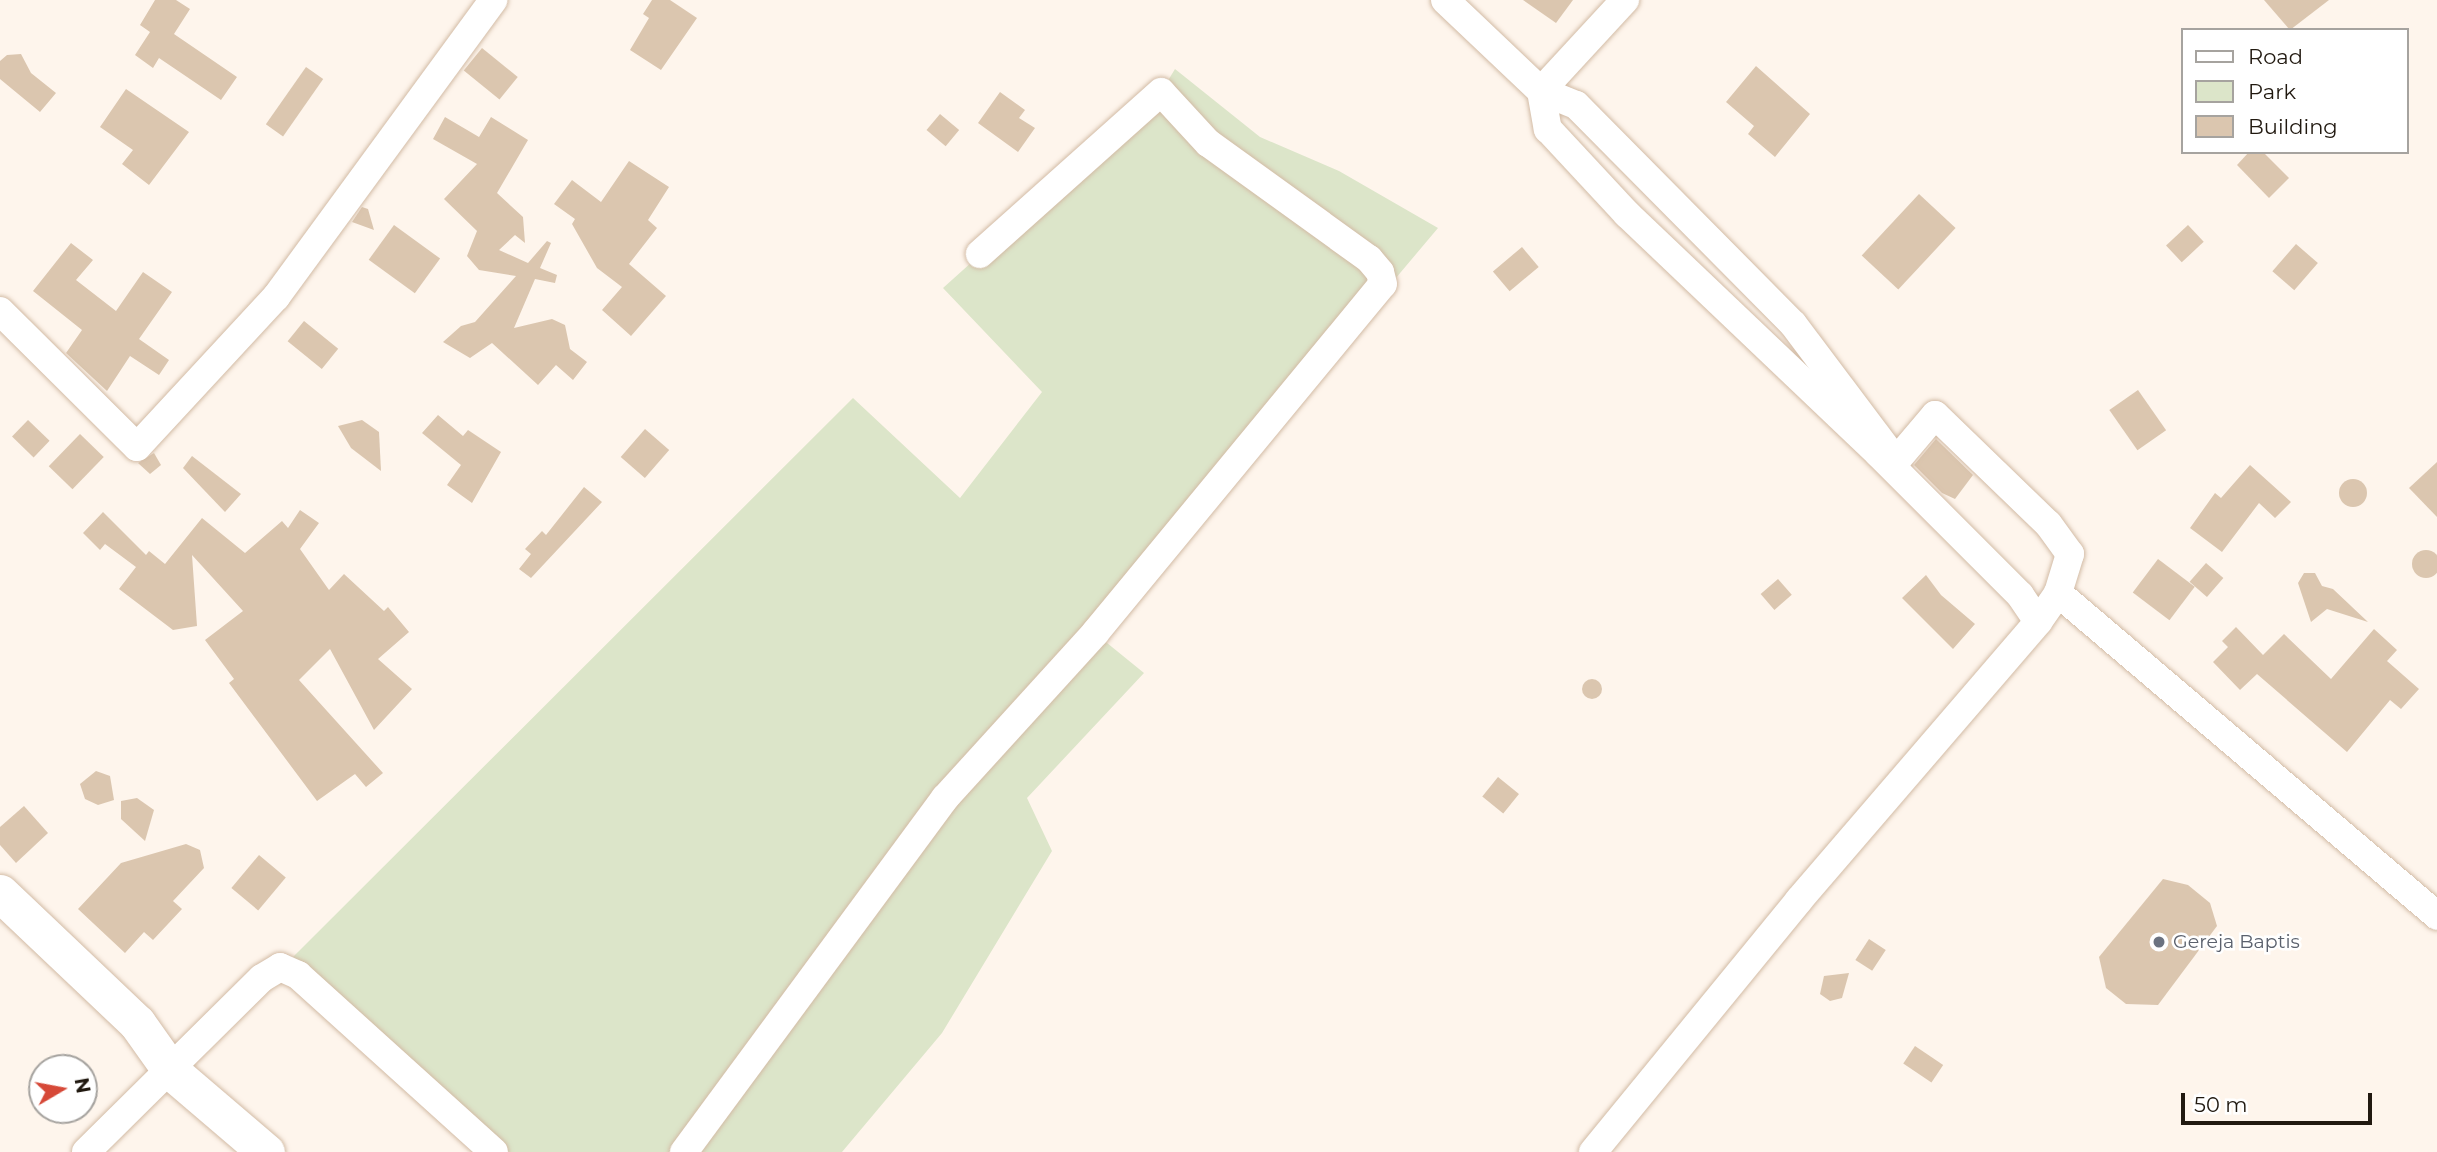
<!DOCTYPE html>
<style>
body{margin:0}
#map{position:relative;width:2437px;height:1152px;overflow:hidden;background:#fef5ec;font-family:Montserrat,sans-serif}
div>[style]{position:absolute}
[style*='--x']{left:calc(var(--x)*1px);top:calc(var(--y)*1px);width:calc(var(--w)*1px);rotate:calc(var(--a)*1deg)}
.green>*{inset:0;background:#dce5c9}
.building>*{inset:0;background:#dbc6af;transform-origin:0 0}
.round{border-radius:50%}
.roads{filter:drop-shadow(0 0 2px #d2bba5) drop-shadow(0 0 2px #d2bba5)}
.minor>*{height:28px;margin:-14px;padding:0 14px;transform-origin:14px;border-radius:14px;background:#fff}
.major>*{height:37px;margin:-18.5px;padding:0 18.5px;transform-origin:18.5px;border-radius:18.5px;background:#fff}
.dots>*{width:19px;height:19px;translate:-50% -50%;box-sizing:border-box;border:4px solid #fff;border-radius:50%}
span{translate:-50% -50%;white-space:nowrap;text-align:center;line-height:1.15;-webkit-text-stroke:5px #fff;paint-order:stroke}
.worship-label{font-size:19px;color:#5b616d}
.left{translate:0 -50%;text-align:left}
.legend{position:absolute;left:2181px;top:28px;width:228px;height:126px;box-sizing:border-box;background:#fff;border:2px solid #a6a39f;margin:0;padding:9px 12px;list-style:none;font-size:21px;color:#211910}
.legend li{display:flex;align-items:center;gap:14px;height:35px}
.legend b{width:35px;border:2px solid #a6a39f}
.north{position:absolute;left:28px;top:1054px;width:70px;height:70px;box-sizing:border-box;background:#fff;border:2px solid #a6a39f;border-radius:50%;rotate:80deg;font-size:19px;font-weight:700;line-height:28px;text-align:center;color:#211910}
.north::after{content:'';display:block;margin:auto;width:24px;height:32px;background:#d64938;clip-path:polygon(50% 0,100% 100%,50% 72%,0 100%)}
.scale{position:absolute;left:2181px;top:1093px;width:191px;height:32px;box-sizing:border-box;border:4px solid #211910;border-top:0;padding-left:9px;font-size:21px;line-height:24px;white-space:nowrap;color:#211910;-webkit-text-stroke:5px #fff;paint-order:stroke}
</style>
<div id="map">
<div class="green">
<i style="clip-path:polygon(1175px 69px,1260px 137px,1339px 171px,1438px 228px,1096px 634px,1144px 673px,1027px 798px,1052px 851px,942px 1033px,842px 1152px,509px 1152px,293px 957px,853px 398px,960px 498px,1042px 392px,943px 288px,1161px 92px)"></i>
</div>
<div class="building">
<i style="clip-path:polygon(155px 0,176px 0,190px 9px,174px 34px,237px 77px,221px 100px,159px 58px,153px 68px,135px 55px,150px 32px,140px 25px)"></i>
<i style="clip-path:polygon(652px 0,670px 0,697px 18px,661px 70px,630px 50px,649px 18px,643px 14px)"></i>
<i style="clip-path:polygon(1523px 0,1573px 0,1556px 23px)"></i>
<i style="clip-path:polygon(2264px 0,2329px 0,2290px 30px)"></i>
<i style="left:482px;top:48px;width:46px;height:29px;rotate:39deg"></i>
<i style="clip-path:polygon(21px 54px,31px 73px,56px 93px,40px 112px,0 79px,0 61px,7px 55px)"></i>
<i style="clip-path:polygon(1756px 66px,1810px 114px,1775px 157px,1748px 134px,1754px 126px,1726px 102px)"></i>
<i style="left:306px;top:67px;width:21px;height:70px;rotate:35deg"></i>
<i style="clip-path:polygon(126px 89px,189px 132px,149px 185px,122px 164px,133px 150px,100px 127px)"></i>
<i style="clip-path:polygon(1000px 92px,1025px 110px,1019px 118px,1035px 128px,1018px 152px,978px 123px)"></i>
<i style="left:940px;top:114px;width:25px;height:21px;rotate:40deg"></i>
<i style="clip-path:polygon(445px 117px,479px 137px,491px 117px,528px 140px,497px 193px,523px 217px,525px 243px,515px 235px,499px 250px,528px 263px,547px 241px,551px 243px,540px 268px,557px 275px,555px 283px,535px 279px,514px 328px,552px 319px,565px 325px,570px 349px,587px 362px,573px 380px,556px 365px,538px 385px,492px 343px,470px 358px,443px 342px,461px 326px,475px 322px,516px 276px,479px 270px,467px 256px,477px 231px,444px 199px,477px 164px,433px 139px)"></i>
<i style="clip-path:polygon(2249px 152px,2263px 152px,2289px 178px,2269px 198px,2237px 165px)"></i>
<i style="clip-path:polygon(629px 161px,669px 187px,648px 220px,657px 228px,629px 264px,666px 296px,631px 336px,602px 310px,622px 287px,597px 268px,572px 224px,575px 219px,554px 204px,572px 180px,601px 202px)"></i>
<i style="left:1919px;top:194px;width:50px;height:84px;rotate:43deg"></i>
<i style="clip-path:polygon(362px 207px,368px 209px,374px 230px,352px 222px)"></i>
<i style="left:394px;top:225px;width:57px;height:43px;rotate:36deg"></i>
<i style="left:2188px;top:225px;width:23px;height:30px;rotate:47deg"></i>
<i style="clip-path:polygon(71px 243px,93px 260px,76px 280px,116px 311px,143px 272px,172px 292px,139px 339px,169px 360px,159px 375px,130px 356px,107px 391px,66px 353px,82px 330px,33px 291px)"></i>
<i style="left:2296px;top:244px;width:29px;height:36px;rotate:41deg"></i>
<i style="left:1522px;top:247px;width:26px;height:38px;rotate:50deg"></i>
<i style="left:304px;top:321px;width:44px;height:26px;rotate:39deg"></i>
<i style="left:2138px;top:390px;width:49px;height:35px;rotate:55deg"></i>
<i style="clip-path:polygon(438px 415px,463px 436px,468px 430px,501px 452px,472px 503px,447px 485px,461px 465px,422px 433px)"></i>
<i style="left:28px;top:420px;width:30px;height:23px;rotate:44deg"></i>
<i style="clip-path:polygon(362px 420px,379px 432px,381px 471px,351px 448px,338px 426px)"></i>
<i style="left:645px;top:429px;width:32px;height:37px;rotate:41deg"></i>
<i style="left:80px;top:434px;width:33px;height:45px;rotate:44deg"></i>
<i style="clip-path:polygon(1936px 439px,1973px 475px,1955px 499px,1942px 493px,1914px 465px)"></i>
<i style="clip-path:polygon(154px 453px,161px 465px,150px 474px,138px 463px)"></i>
<i style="clip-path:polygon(192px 456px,241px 494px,225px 512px,183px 468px)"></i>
<i style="clip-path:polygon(2437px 462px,2437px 517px,2409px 488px)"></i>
<i style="clip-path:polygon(2250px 465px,2291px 502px,2275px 518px,2259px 503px,2222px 552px,2190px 528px,2215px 493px,2221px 498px)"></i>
<i class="round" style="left:2339px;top:479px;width:28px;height:28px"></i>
<i style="clip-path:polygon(584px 487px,602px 502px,531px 578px,519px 569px,531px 554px,525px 549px,542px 531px,546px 535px)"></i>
<i style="clip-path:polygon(300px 510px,319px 523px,300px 549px,329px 590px,344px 574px,384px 611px,388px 607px,409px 632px,378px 659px,412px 689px,374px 730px,330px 649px,299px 680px,383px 773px,366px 787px,355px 774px,317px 801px,229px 683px,234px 679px,205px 640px,243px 611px,192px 555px,197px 626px,173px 630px,119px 589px,136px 567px,105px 544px,100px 550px,83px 533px,103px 512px,146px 555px,149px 551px,165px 564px,202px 518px,245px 553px,282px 521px,288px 528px)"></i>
<i class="round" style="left:2412px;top:550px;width:28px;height:28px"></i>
<i style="left:2158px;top:559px;width:46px;height:42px;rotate:37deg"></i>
<i style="left:2206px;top:563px;width:23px;height:25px;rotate:41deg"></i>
<i style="clip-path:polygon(2304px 573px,2315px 573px,2322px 586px,2333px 589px,2368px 622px,2327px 609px,2311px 622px,2298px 583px)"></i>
<i style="clip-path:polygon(1926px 575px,1941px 595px,1975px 624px,1953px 649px,1902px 598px)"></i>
<i style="left:1778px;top:579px;width:21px;height:23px;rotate:49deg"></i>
<i style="clip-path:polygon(2236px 627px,2263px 655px,2284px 634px,2331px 679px,2374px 629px,2397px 650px,2387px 661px,2419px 689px,2401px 709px,2390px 700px,2347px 752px,2257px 674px,2240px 690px,2213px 662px,2228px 647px,2222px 641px)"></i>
<i class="round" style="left:1582px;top:679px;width:20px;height:20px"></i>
<i style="clip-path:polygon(96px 771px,110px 776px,114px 800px,98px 805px,85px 799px,80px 784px)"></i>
<i style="left:1498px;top:777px;width:27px;height:25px;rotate:39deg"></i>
<i style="clip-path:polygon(137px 798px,154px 810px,145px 841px,121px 819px,121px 801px)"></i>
<i style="clip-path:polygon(24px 806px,48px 833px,16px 863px,0 845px,0 827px)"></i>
<i style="clip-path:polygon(186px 844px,200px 850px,204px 868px,173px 901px,182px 909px,153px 940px,144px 932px,125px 953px,78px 909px,121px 863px)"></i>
<i style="left:259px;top:855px;width:35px;height:43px;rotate:40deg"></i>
<i style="clip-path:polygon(2163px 879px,2188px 885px,2210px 903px,2217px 926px,2158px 1005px,2126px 1004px,2106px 988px,2099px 957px)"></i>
<i style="left:1869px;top:939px;width:20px;height:25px;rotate:33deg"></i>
<i style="clip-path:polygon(1849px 973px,1842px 998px,1830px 1001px,1820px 994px,1824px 976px)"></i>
<i style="left:1915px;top:1046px;width:34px;height:21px;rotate:34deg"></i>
</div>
<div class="roads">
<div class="minor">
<i style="--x:1445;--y:0;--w:132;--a:43.5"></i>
<i style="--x:1541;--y:91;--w:39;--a:80"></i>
<i style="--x:1548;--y:129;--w:116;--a:47.1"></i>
<i style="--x:1627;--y:214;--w:347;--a:43.6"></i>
<i style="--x:1878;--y:453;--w:201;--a:45"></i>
<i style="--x:2020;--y:595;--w:32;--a:56"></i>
<i style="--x:0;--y:311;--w:193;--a:44.8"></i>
<i style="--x:137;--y:447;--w:205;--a:-47.2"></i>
<i style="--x:276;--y:297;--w:368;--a:-53.8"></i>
<i style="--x:2058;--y:593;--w:498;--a:40.4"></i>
<i style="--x:86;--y:1152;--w:247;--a:-44.7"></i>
<i style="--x:262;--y:978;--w:21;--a:-31"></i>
<i style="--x:280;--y:967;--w:20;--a:24"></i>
<i style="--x:298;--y:975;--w:264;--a:42.1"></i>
<i style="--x:684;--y:1152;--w:440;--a:-53.6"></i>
<i style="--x:945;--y:798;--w:223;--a:-47.7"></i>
<i style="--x:1095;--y:633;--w:452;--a:-50.5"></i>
<i style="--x:1383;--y:284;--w:12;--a:-104"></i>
<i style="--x:1380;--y:272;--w:17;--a:-130"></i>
<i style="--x:1369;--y:259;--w:198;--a:-144.2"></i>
<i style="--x:1208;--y:143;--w:69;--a:-132.7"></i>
<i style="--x:1161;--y:92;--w:243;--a:138.2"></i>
<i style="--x:1593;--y:1152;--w:325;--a:-50.7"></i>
<i style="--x:1799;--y:900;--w:367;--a:-49.3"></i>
<i style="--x:2038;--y:622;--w:35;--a:-55"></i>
<i style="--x:2058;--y:593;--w:41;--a:-72.9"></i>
<i style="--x:2070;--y:554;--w:37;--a:-126"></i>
<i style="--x:2048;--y:524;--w:157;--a:-136"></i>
<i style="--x:1935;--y:415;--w:60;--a:130.3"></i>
<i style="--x:1896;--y:461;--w:171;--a:-126.9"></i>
<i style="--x:1793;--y:324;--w:308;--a:-134.7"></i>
<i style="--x:1576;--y:105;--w:38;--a:-158"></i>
<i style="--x:1541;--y:91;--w:124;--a:-47.3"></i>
</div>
<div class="major">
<i style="--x:0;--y:893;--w:189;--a:43.5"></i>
<i style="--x:137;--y:1023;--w:59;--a:54.7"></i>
<i style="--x:171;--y:1071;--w:125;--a:40.5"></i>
</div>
</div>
<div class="dots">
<i style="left:2159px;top:942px;background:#6b7280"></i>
</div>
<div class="worship-label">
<span class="left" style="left:2173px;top:942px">Gereja Baptis</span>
</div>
<ul class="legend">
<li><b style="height:9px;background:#fff"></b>Road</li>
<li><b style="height:19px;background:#dce5c9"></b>Park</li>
<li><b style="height:19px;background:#dbc6af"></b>Building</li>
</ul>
<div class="north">N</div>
<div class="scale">50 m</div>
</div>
